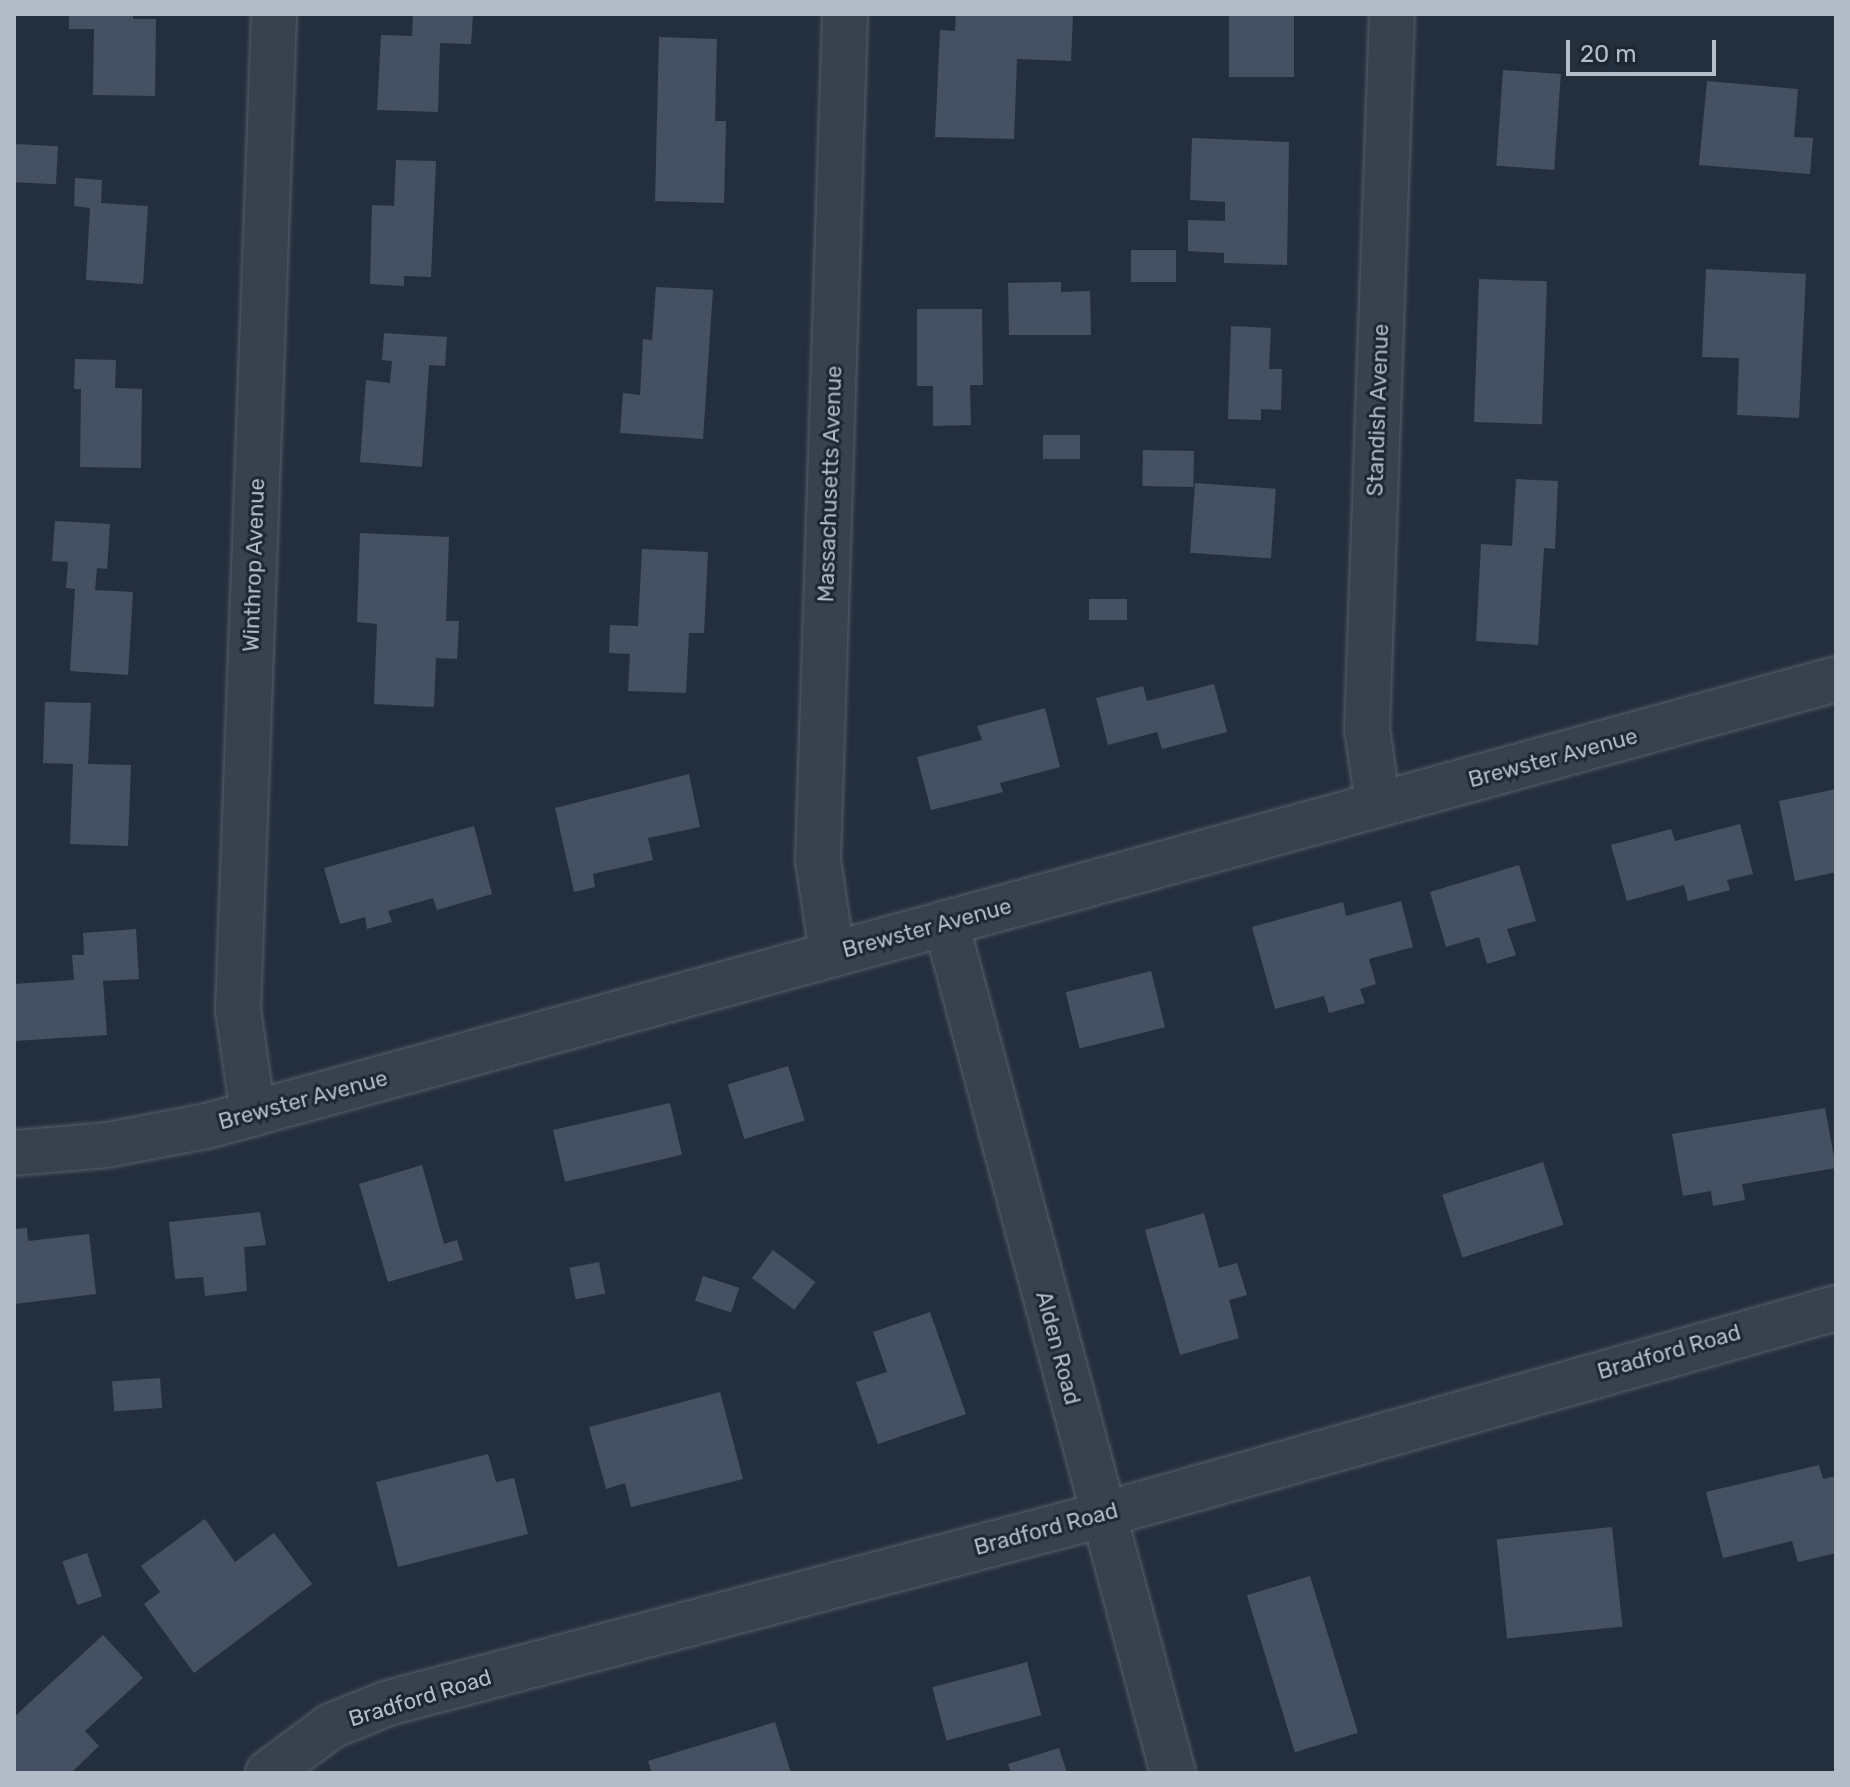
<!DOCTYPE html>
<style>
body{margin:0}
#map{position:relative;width:1850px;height:1787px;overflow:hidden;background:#242f3e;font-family:Rubik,sans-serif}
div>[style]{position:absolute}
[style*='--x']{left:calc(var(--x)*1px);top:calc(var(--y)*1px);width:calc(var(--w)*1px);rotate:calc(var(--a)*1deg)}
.building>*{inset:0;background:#455162;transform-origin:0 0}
.roads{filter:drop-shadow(0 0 2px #565f6c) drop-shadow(0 0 2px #565f6c)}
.minor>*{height:44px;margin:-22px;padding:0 22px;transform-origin:22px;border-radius:22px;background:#38414e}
span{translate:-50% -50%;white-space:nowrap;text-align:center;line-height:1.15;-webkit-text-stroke:6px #1d2633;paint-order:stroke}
.street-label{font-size:22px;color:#b4bcc9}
.frame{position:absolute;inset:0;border:16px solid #b4bcc9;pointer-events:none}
.scale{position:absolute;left:1566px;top:40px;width:150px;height:36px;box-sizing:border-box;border:4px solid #b4bcc9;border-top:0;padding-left:10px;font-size:24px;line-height:28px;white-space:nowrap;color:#b4bcc9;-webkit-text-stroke:6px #1d2633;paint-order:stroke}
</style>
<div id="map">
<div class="building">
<i style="clip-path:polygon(69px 14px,133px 14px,133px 19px,156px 19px,155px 96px,93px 95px,94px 29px,69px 29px)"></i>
<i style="clip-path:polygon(413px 14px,473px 15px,471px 44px,440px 43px,438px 112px,377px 110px,381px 35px,412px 36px)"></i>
<i style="clip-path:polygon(956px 14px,1073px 14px,1071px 61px,1017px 59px,1014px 139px,935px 137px,940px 30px,955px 31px)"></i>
<i style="left:1229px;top:14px;width:65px;height:63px"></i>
<i style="clip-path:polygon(659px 37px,717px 39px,715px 121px,726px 121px,724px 203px,655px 201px)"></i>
<i style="left:1503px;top:70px;width:58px;height:96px;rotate:4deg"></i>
<i style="clip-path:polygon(1707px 81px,1798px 89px,1794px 137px,1813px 138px,1810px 174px,1699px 165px)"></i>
<i style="clip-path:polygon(1192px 138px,1289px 142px,1287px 265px,1224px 263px,1224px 253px,1188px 251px,1188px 220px,1225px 221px,1225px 202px,1190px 200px)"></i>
<i style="left:14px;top:144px;width:44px;height:38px;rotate:3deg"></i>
<i style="clip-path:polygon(396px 160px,436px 161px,431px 277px,404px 276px,404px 286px,370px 284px,372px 205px,394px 206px)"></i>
<i style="clip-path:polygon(75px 178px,102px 180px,101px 203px,148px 206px,143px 284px,86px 280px,90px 208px,74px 206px)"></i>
<i style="left:1131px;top:250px;width:45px;height:32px"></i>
<i style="clip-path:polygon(1706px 269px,1806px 274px,1799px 418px,1737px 415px,1739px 358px,1702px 357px)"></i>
<i style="left:1479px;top:279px;width:68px;height:143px;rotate:2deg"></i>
<i style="clip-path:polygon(1061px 282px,1061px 292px,1090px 291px,1091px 335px,1009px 335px,1008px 283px)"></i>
<i style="clip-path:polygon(656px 287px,713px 290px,703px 439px,620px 433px,623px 393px,640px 395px,643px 339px,652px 340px)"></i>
<i style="clip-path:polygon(917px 309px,982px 309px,983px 385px,970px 385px,971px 425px,933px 426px,933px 386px,917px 386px)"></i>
<i style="clip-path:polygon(1231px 326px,1271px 328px,1269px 369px,1282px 369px,1281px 410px,1261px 409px,1261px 420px,1228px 419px)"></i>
<i style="clip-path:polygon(384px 333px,447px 337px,445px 366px,429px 365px,422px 467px,360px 462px,366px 380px,390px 383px,392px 361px,382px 360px)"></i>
<i style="clip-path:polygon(75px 359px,116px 360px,115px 388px,142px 389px,141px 468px,80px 467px,81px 389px,74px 389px)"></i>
<i style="left:1043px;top:435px;width:37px;height:24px"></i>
<i style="left:1143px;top:450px;width:51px;height:36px;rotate:1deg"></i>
<i style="clip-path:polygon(1516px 479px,1558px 481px,1555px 549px,1544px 548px,1538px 645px,1476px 641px,1481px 544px,1512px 546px)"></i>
<i style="left:1195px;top:483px;width:81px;height:70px;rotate:4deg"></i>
<i style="clip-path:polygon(55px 521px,110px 524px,107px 569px,97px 568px,95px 590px,133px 592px,128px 675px,70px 671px,75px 589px,66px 588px,68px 562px,52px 561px)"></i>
<i style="clip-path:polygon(360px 533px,449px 537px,446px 621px,459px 621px,457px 659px,436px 658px,434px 707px,374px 704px,377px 624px,357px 622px)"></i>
<i style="clip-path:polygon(642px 549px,708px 552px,704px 633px,689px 633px,686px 693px,628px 691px,630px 654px,609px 653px,610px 625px,638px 626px)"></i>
<i style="left:1089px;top:599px;width:38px;height:21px"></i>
<i style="clip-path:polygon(1214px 684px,1227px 732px,1162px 749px,1157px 732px,1108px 745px,1096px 698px,1143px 686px,1147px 701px)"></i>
<i style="clip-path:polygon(45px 702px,91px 703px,88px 764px,131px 765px,128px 846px,70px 844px,73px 764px,43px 763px)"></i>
<i style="clip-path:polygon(1045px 708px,1060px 767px,1000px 783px,1003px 792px,931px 810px,917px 757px,982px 740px,977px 726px)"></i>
<i style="clip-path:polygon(689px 774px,700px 827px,648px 838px,653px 860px,593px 874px,595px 887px,574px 892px,555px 808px)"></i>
<i style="clip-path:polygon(1836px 789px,1836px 872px,1795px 881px,1779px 801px)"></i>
<i style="clip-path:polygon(1740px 824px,1753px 874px,1727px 880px,1730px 890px,1688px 901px,1684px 885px,1627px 901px,1611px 845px,1671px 829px,1675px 841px)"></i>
<i style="clip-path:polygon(474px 826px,492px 894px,437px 910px,433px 898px,388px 911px,392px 922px,367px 929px,365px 917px,340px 924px,324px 868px)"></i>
<i style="clip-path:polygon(1519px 865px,1536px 921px,1507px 929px,1516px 955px,1487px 964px,1479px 937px,1446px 947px,1430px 892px)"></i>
<i style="clip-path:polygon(1401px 901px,1413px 947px,1369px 959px,1376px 984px,1360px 989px,1365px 1003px,1329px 1013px,1324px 996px,1275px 1009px,1252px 927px,1343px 902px,1346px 916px)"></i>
<i style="clip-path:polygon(136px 929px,139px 979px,103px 981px,107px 1035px,15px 1041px,14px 984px,74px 980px,72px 955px,84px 955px,83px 933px)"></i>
<i style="left:1151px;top:971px;width:58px;height:88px;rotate:76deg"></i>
<i style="left:788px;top:1066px;width:57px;height:63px;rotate:73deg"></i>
<i style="left:670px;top:1103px;width:53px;height:120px;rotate:77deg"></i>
<i style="clip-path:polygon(1825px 1108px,1836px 1168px,1742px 1184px,1745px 1200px,1713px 1206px,1711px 1191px,1683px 1196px,1672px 1134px)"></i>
<i style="left:1543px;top:1162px;width:66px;height:106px;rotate:72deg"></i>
<i style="clip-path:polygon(422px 1165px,444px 1244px,457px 1240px,463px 1260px,388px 1282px,359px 1184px)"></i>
<i style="clip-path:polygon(260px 1212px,266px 1245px,244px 1247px,247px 1291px,205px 1296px,203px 1277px,175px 1279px,169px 1222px)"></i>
<i style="clip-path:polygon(1204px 1213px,1219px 1268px,1237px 1263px,1247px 1295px,1229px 1300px,1239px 1338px,1180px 1355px,1145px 1230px)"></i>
<i style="clip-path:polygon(27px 1228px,28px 1241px,89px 1234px,96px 1294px,14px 1304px,14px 1229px)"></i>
<i style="left:773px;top:1250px;width:53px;height:35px;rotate:37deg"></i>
<i style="left:599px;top:1262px;width:32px;height:30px;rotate:79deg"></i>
<i style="left:703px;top:1276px;width:38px;height:26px;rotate:18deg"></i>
<i style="clip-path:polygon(930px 1312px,966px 1414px,878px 1444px,856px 1382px,887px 1372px,873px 1332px)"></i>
<i style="left:160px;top:1378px;width:30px;height:48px;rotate:86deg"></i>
<i style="clip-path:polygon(720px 1392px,743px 1479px,631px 1507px,625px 1483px,606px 1489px,589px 1427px)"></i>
<i style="clip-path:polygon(488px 1454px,496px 1482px,514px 1478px,528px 1534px,398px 1567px,376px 1482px)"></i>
<i style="clip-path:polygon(1819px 1465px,1823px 1479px,1836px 1476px,1836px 1553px,1798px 1562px,1792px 1541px,1723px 1558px,1706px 1492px)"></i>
<i style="clip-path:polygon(205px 1519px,235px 1562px,274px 1533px,312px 1584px,194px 1673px,144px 1604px,160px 1592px,141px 1566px)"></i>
<i style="left:1612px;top:1527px;width:100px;height:116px;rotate:84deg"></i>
<i style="left:87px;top:1553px;width:46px;height:26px;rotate:71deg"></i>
<i style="left:1310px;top:1576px;width:164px;height:66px;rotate:73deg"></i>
<i style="clip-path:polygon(103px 1635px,143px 1678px,85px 1731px,99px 1746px,71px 1773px,14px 1773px,14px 1717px)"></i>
<i style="left:1027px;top:1662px;width:55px;height:98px;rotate:75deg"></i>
<i style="clip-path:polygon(775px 1722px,791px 1773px,652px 1773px,648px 1761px)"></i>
<i style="clip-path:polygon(1059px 1748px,1067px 1773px,1011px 1773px,1008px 1764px)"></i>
</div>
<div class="roads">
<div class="minor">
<i style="--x:1378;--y:805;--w:77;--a:-98.2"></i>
<i style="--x:1367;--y:729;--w:715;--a:-88"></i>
<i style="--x:946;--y:923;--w:880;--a:75.05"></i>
<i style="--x:832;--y:953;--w:94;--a:-98.6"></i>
<i style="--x:818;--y:860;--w:846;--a:-88.17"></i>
<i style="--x:253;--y:1114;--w:105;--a:-98.2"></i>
<i style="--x:238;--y:1010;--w:997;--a:-87.93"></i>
<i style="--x:14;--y:1153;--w:93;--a:-4.9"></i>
<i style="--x:107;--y:1145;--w:102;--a:-10.8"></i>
<i style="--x:207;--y:1126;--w:1689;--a:-15.34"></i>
<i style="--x:268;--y:1773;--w:79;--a:-36.7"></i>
<i style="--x:331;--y:1726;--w:61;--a:-22"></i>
<i style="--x:388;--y:1703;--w:738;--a:-14.75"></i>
<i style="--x:1102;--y:1515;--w:763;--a:-15.75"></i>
</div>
</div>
<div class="street-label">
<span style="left:1378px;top:410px;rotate:-88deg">Standish Avenue</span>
<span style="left:830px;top:484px;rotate:-88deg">Massachusetts Avenue</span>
<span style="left:254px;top:565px;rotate:-88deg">Winthrop Avenue</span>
<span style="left:1553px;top:758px;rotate:-15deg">Brewster Avenue</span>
<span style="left:927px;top:928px;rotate:-15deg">Brewster Avenue</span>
<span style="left:303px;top:1100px;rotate:-15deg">Brewster Avenue</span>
<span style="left:1058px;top:1348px;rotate:75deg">Alden Road</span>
<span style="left:1669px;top:1352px;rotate:-16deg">Bradford Road</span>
<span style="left:1046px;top:1529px;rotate:-15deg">Bradford Road</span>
<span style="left:420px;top:1698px;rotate:-17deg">Bradford Road</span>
</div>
<div class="frame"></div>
<div class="scale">20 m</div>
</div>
